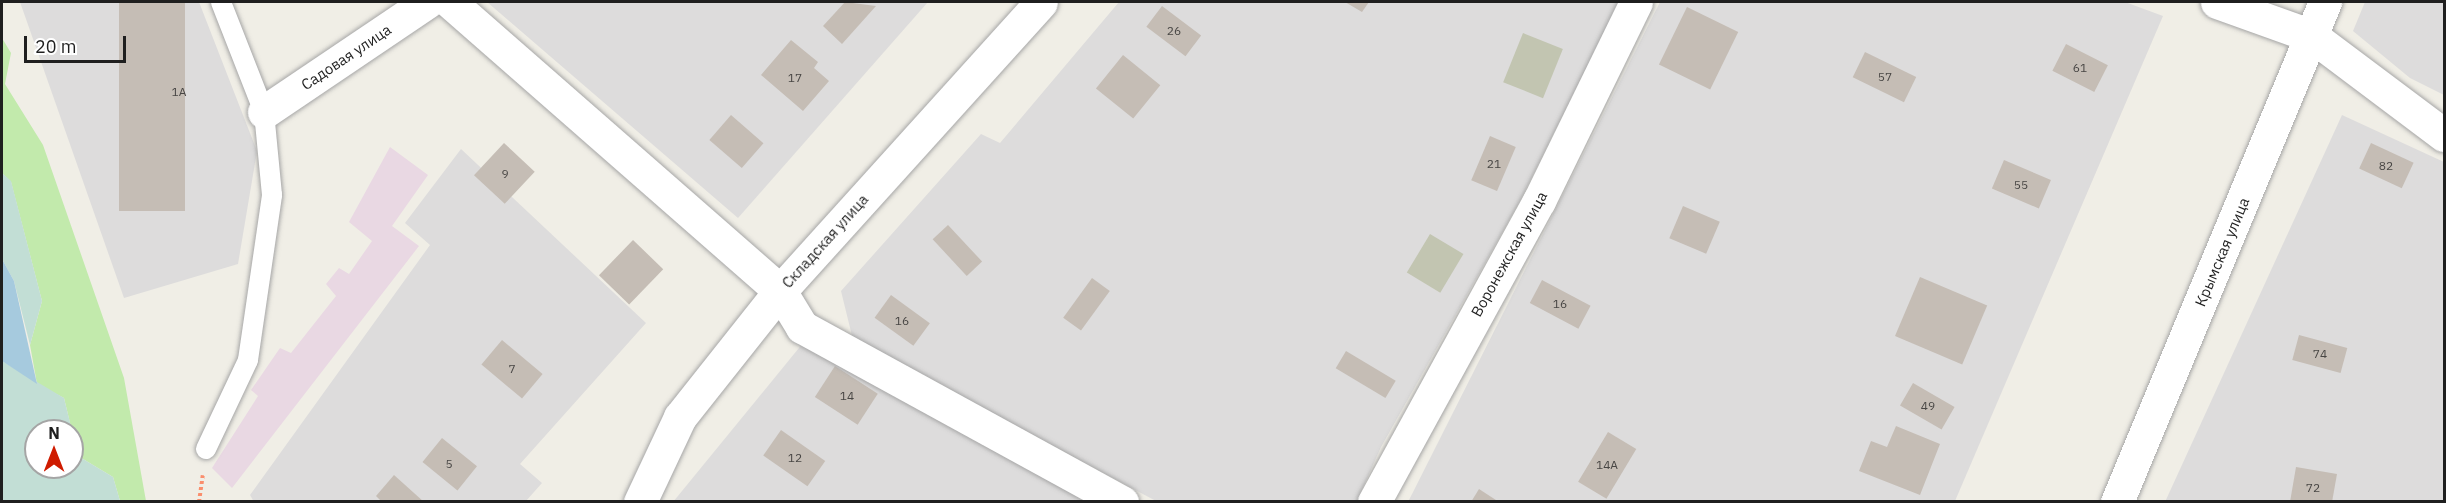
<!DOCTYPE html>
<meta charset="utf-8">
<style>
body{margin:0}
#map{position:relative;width:2446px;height:503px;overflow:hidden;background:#f0eee6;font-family:"IBM Plex Sans",sans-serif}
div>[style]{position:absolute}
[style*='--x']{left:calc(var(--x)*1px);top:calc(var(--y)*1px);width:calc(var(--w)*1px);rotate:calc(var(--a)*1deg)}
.residential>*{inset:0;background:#dddcdc}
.industrial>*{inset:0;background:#e9d8e3}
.construction>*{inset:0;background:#c2c5b1;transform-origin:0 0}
.grass>*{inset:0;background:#c2eaac}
.wetland>*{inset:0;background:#c2ded5}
.water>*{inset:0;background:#a6cade}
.building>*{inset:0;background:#c5bdb5;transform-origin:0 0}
.path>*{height:4px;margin-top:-2px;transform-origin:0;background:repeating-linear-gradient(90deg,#fa8e6d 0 3px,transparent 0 6px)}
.roads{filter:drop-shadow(0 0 2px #a6a6a6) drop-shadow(0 0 2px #a6a6a6)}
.service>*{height:20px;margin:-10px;padding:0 10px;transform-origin:10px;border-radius:10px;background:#fff}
.minor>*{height:33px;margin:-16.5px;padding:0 16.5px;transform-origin:16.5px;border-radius:16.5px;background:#fff}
span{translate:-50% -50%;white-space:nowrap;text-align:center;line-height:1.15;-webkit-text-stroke:4.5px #fff;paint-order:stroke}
.number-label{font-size:12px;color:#484644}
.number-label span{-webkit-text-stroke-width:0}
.street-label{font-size:15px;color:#1f1f1f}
.frame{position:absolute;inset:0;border:3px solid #1f1f1f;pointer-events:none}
.north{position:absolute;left:24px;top:419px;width:60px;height:60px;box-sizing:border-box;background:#fff;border:2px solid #a5a5a5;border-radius:50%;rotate:0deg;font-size:16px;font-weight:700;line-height:24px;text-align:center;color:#1f1f1f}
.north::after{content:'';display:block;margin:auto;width:21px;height:27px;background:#cf1b00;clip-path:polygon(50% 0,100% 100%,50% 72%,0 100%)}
.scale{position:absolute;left:24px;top:36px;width:102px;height:27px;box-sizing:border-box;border:3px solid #1f1f1f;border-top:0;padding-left:8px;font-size:18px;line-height:21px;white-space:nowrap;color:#1f1f1f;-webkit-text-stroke:4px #fff;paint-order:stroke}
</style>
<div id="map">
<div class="residential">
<i style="clip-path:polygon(20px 2px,199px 2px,257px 151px,238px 264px,124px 298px)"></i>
<i style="clip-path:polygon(487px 2px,928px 2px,738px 218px)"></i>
<i style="clip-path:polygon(1119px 2px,1619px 2px,1520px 201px,1381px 447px,1357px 501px,1156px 501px,853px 340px,841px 291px,981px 134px,1000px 143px)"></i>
<i style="clip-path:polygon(1660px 2px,2125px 2px,2163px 16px,1955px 501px,1408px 502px)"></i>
<i style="clip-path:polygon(2365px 2px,2444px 2px,2444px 95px,2410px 78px,2353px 31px)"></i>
<i style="clip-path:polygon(2342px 115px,2444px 162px,2444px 501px,2165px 502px)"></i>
<i style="clip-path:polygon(461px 149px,646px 323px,520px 464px,542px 483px,526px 501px,254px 502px,250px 495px,430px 245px,405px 223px)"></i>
<i style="clip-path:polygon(803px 343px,1085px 501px,673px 502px)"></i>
</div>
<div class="industrial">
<i style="clip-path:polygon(390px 147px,428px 175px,392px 226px,419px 246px,232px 488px,212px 468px,258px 396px,251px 390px,280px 348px,291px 353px,336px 296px,326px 284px,339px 268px,349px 274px,372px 241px,349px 222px)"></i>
</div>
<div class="construction">
<i style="left:1523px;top:33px;width:43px;height:53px;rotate:22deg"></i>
<i style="left:1430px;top:234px;width:39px;height:45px;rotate:31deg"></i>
</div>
<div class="grass">
<i style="clip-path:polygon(2px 38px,11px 53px,5px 84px,43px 145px,124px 378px,146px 501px,120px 501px,113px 477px,78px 456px,64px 398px,37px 384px,30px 345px,42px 301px,11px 182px,2px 173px)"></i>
</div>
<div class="wetland">
<i style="clip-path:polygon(2px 173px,11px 181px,42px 301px,30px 345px,14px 281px,2px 259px)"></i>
<i style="clip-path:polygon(2px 361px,64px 398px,72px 431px,36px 431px,36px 467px,72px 467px,72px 432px,78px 456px,113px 477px,120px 501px,2px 501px)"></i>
</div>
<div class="water">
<i style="clip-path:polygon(2px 259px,14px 281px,37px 384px,2px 361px)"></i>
</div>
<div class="building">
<i style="left:119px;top:2px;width:66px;height:209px"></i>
<i style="clip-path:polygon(845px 2px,876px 6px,842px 44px,823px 26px)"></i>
<i style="clip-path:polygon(1345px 2px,1369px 2px,1362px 12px)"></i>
<i style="left:1162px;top:6px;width:49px;height:26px;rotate:37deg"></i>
<i style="left:1687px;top:7px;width:57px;height:64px;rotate:26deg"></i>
<i style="clip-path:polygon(791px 40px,818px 62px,814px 68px,829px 81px,803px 111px,761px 75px)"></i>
<i style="left:2066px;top:44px;width:47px;height:30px;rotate:27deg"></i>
<i style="left:1865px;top:52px;width:57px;height:28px;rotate:26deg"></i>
<i style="left:1123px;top:55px;width:48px;height:43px;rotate:39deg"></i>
<i style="left:731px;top:115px;width:43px;height:33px;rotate:41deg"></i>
<i style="left:1490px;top:136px;width:28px;height:48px;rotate:23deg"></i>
<i style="left:504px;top:143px;width:42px;height:44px;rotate:43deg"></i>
<i style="left:2371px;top:143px;width:47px;height:28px;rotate:25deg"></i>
<i style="left:2004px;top:160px;width:51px;height:31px;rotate:23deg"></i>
<i style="left:1683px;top:206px;width:40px;height:35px;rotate:23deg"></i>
<i style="left:948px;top:225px;width:50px;height:21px;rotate:47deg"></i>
<i style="left:633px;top:240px;width:42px;height:49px;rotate:44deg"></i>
<i style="left:1920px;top:277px;width:73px;height:64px;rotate:23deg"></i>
<i style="left:1092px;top:278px;width:22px;height:49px;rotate:36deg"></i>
<i style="left:1542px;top:280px;width:55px;height:26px;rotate:28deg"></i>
<i style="left:891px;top:295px;width:48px;height:28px;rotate:36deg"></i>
<i style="left:2299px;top:335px;width:50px;height:26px;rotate:15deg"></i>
<i style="left:502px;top:340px;width:53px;height:32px;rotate:40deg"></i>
<i style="left:1346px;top:351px;width:58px;height:20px;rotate:31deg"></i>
<i style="left:835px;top:366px;width:51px;height:37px;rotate:33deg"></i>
<i style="left:1913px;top:383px;width:48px;height:26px;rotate:30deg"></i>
<i style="clip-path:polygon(1896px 426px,1940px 444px,1920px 495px,1859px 471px,1871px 441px,1887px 447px)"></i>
<i style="left:781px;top:430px;width:54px;height:31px;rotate:35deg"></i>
<i style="left:1608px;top:432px;width:33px;height:58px;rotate:31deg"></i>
<i style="left:442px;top:438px;width:45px;height:31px;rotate:39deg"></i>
<i style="clip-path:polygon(2296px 467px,2337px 474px,2332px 502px,2290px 502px)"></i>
<i style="clip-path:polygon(394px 475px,424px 502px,382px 502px,376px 496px)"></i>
<i style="clip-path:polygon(1479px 489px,1499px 502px,1471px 502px)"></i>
</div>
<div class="path">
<i style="--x:199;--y:502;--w:27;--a:-82"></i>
</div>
<div class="roads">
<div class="service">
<i style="--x:206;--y:449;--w:98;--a:-64.7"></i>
<i style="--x:248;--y:360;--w:167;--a:-81.7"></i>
<i style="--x:272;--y:195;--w:83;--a:-95.5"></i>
<i style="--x:264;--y:112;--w:118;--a:-111.4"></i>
</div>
<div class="minor">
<i style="--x:450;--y:2;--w:439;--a:41.2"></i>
<i style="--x:780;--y:291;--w:42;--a:58.6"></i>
<i style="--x:802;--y:327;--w:365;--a:28.7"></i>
<i style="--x:2217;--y:2;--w:101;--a:19.7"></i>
<i style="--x:2312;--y:36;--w:165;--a:36.9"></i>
<i style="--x:264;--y:112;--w:197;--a:-34"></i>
<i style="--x:640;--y:502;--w:94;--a:-64.8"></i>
<i style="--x:680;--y:417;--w:161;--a:-51.6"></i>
<i style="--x:780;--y:291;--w:389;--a:-47.9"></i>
<i style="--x:1374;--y:502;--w:343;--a:-61.3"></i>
<i style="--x:1539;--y:201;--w:221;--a:-64"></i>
<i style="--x:2117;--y:502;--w:542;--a:-67.41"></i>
</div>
</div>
<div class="number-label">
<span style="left:1174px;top:31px">26</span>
<span style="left:2080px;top:68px">61</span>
<span style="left:1885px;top:77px">57</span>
<span style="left:795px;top:78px">17</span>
<span style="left:179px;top:92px">1А</span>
<span style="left:1494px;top:164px">21</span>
<span style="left:2386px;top:166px">82</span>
<span style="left:505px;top:174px">9</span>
<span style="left:2021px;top:185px">55</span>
<span style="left:1560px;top:304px">16</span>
<span style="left:902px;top:321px">16</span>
<span style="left:2320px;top:354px">74</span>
<span style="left:512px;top:369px">7</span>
<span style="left:847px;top:396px">14</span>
<span style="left:1928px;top:406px">49</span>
<span style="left:795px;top:458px">12</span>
<span style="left:449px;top:464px">5</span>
<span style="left:1607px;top:465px">14А</span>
<span style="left:2313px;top:488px">72</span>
</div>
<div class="street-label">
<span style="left:346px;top:57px;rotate:-34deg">Садовая улица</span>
<span style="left:825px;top:241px;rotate:-48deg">Складская улица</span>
<span style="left:2222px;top:252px;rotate:-67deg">Крымская улица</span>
<span style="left:1509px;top:254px;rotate:-61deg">Воронежская улица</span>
</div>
<div class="frame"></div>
<div class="north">N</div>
<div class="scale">20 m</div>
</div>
